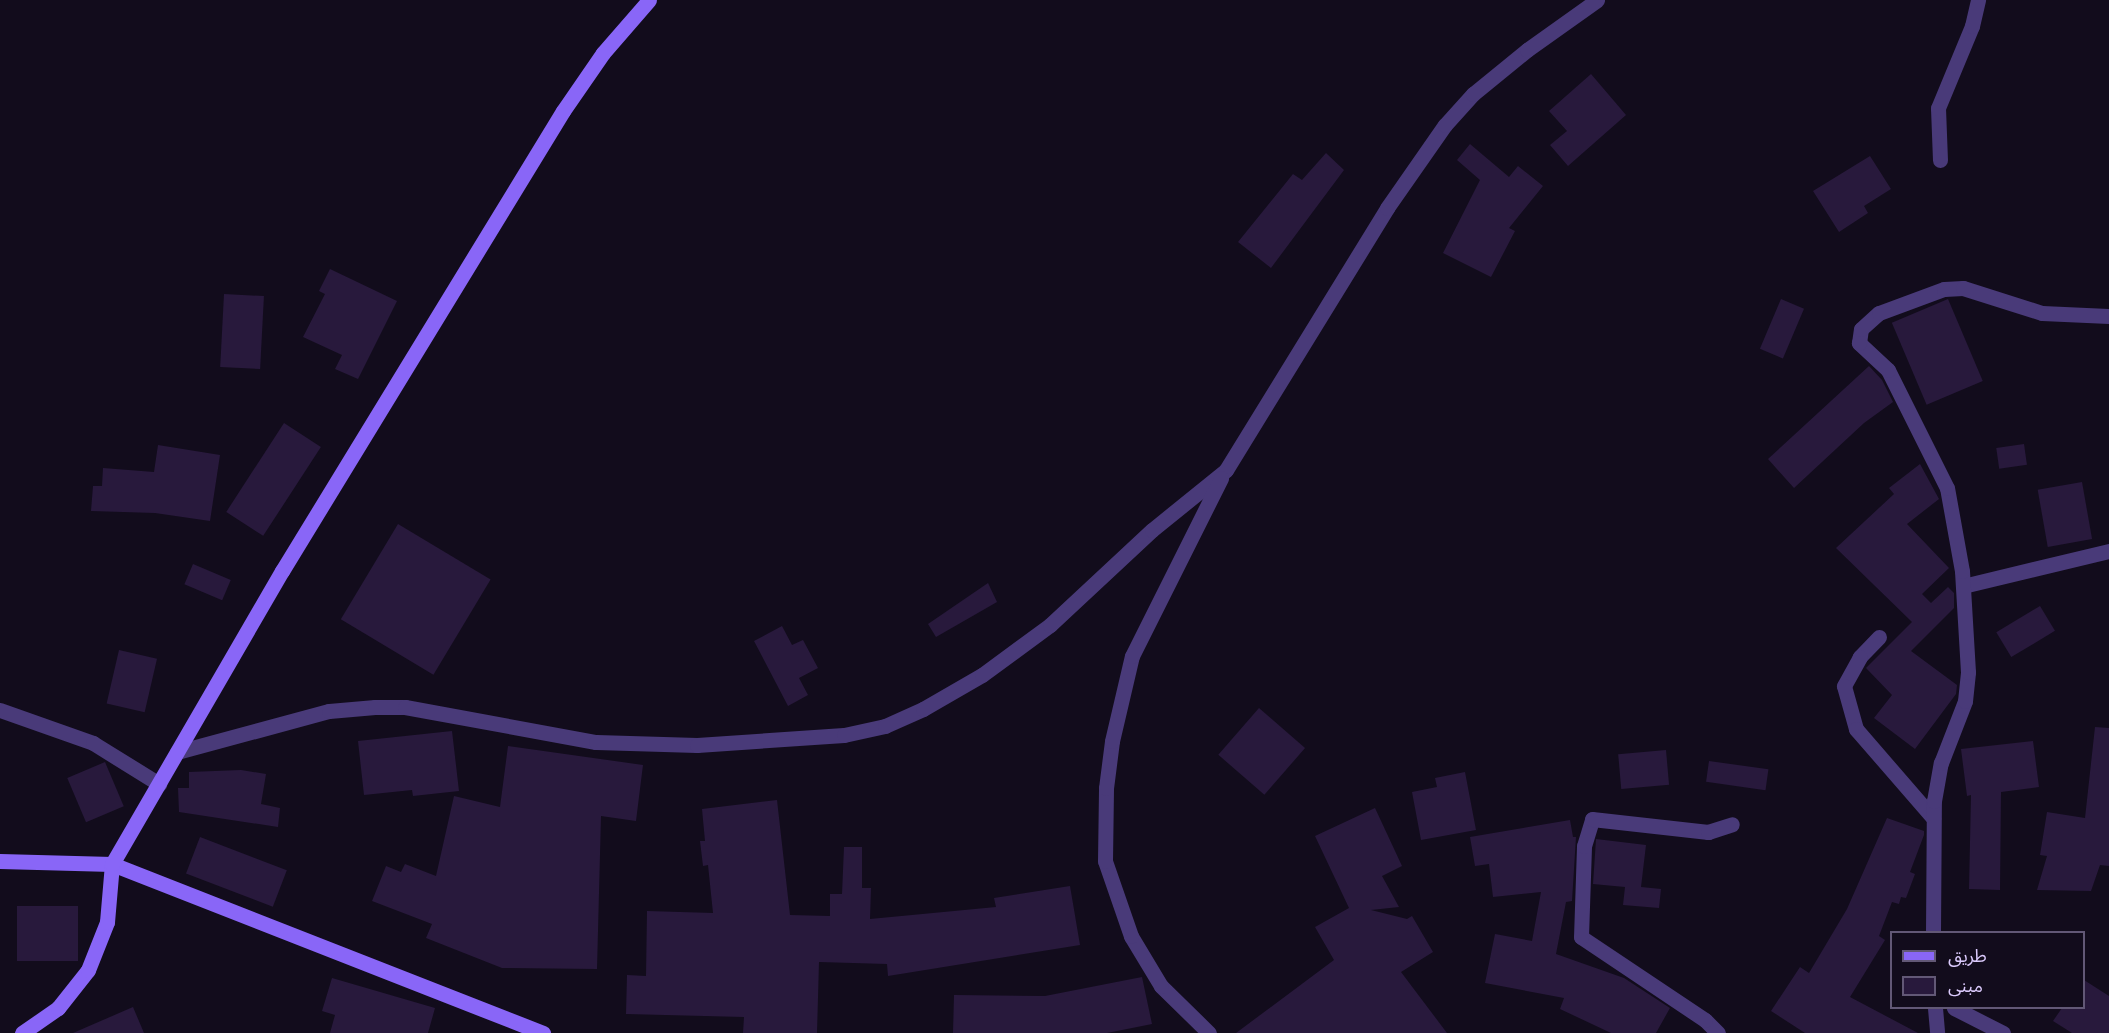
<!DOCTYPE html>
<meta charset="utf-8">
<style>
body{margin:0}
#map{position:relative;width:2109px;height:1033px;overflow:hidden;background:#120c1c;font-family:Inter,"Noto Sans Arabic",sans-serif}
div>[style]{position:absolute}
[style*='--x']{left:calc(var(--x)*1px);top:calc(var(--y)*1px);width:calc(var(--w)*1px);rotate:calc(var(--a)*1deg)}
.building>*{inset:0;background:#28193c;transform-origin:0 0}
.street>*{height:15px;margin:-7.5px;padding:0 7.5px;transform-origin:7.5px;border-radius:7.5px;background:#493a79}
.secondary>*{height:15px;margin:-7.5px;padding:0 7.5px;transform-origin:7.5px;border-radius:7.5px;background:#8966f7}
span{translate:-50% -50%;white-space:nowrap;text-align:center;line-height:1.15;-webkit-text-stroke:4.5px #120c1c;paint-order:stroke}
.legend{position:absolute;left:1890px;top:931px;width:195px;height:78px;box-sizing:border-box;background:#120c1c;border:2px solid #625876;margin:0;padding:8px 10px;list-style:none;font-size:18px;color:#dbcafc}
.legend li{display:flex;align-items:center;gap:12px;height:30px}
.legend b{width:30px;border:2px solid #625876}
</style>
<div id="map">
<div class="building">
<i style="clip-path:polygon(1591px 74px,1626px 115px,1568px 166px,1550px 145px,1567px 131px,1549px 111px)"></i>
<i style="clip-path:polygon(1470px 144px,1509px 177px,1518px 166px,1543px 186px,1509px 228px,1515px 231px,1491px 277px,1443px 253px,1480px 180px,1457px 160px)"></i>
<i style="clip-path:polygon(1326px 153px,1344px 170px,1271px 268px,1238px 242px,1293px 174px,1302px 180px)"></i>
<i style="clip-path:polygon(1870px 156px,1891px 189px,1864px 206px,1868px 213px,1839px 232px,1813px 191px)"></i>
<i style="clip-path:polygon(330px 269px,397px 301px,358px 379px,335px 369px,342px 355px,303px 337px,325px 294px,319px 291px)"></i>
<i style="left:224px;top:294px;width:40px;height:73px;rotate:3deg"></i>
<i style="left:1781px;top:299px;width:25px;height:54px;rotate:23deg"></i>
<i style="left:1948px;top:299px;width:89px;height:61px;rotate:67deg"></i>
<i style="clip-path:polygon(1869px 366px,1882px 380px,1893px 402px,1864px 423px,1794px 488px,1768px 459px)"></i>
<i style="left:284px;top:423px;width:44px;height:106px;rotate:33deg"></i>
<i style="left:2024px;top:444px;width:21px;height:28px;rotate:82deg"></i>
<i style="clip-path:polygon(158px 445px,220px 455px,210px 521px,155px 513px,91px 511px,93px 486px,102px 486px,103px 468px,154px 472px)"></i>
<i style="clip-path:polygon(1920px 464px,1939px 499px,1907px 524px,1949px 568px,1922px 594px,1931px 603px,1948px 587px,1954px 593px,1954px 608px,1911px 651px,1957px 685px,1956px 694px,1915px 749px,1874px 718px,1892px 695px,1866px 668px,1912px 622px,1836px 548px,1894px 494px,1889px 488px)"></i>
<i style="left:2082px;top:482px;width:58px;height:45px;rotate:80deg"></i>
<i style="left:398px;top:524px;width:108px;height:111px;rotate:31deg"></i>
<i style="left:193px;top:564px;width:41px;height:22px;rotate:23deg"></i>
<i style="clip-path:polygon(988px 583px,997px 602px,936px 637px,928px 624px)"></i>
<i style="left:2040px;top:606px;width:29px;height:51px;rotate:59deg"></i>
<i style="clip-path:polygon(782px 626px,792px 645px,803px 640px,818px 668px,799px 678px,808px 695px,788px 706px,754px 641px)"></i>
<i style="left:119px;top:650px;width:39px;height:55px;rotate:13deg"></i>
<i style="left:1259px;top:708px;width:61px;height:62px;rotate:41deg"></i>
<i style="clip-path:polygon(2095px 727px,2109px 728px,2109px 866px,2100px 865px,2091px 891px,2037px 890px,2047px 856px,2040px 855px,2047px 812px,2085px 818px)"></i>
<i style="clip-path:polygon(452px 731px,459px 791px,413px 796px,412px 790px,364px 795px,358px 741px)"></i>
<i style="clip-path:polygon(2033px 741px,2039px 787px,2001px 792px,2000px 890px,1969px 889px,1971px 795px,1967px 796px,1961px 749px)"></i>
<i style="clip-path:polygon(508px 746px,643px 765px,636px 821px,601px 816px,597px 969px,502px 968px,426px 938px,432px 924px,372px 901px,386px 866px,401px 872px,405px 864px,436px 876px,454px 796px,500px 807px)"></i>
<i style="left:1666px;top:750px;width:35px;height:48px;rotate:85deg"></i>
<i style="left:1709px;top:761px;width:60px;height:21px;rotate:8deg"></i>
<i style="left:105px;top:762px;width:48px;height:41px;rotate:67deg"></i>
<i style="clip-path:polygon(241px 770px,266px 774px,261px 804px,280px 808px,278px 827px,179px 812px,178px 788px,189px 788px,189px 772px)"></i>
<i style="clip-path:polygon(1465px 772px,1476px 830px,1421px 840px,1412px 792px,1437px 787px,1435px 778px)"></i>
<i style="clip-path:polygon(777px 800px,790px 915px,830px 916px,830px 894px,842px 894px,844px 847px,862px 847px,862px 888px,871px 888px,870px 919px,996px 907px,994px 898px,1070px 886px,1080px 945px,888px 976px,887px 964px,819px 962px,817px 1033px,743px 1033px,744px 1017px,626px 1014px,627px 975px,646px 976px,647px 911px,713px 913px,708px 865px,703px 866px,700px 841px,705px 841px,702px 809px)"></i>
<i style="clip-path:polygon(1375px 808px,1402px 866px,1382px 876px,1399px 907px,1371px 910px,1407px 919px,1412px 916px,1433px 952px,1401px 972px,1447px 1033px,1236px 1033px,1334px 960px,1315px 927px,1349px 908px,1315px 836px)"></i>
<i style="clip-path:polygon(1887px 818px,1924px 831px,1924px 835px,1910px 872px,1915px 874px,1906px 898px,1901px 897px,1899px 904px,1892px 902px,1879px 936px,1885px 940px,1850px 997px,1918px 1033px,1805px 1033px,1771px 1011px,1800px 967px,1809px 973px,1847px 909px)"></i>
<i style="clip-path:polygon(1570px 820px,1573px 837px,1576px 837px,1572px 901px,1566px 902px,1556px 954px,1624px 978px,1670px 1008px,1656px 1033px,1611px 1033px,1560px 1009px,1564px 998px,1485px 983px,1495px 934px,1532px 941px,1541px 892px,1493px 897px,1489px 864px,1475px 866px,1470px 837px)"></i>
<i style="left:200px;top:837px;width:93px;height:39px;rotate:21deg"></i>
<i style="clip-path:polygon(1596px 839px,1646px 845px,1641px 887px,1661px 889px,1659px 908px,1623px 905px,1625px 887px,1593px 884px)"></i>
<i style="left:17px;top:906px;width:61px;height:55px"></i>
<i style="clip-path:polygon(1142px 977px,1152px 1024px,1107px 1033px,953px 1033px,954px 995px,1045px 996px)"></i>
<i style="clip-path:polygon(332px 978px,435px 1008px,428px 1033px,330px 1033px,335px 1015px,322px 1011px)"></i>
<i style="clip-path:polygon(2084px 980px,2109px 996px,2109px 1033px,2072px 1033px,2053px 1021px,2062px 1008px,2084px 1008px)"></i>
<i style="clip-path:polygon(133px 1007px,144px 1033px,73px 1033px)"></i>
</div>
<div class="street">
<i style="--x:1940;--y:160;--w:52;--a:-92.2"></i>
<i style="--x:1938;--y:108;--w:89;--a:-67.5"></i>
<i style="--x:1972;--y:26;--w:27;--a:-77"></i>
<i style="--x:1963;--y:586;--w:150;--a:-13.5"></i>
<i style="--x:1879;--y:637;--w:28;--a:134"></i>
<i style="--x:1860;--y:657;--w:33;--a:119"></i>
<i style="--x:1844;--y:686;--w:45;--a:74.4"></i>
<i style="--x:1856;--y:729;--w:118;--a:49.1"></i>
<i style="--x:0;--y:710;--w:99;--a:19.5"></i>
<i style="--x:93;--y:743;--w:78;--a:31.8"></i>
<i style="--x:177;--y:752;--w:157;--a:-15.1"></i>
<i style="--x:329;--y:711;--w:46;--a:-5"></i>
<i style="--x:375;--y:707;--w:30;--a:0"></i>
<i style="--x:405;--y:707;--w:194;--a:10.4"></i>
<i style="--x:596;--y:742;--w:101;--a:1.7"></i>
<i style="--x:697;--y:745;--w:147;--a:-3.9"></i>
<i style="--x:844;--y:735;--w:42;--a:-12.4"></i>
<i style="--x:885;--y:726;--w:42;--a:-24.1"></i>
<i style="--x:923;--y:709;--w:68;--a:-30"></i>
<i style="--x:982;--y:675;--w:84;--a:-36.3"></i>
<i style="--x:1050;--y:625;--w:139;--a:-43"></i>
<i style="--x:1152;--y:530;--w:95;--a:-39"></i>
<i style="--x:1226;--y:470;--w:308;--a:-58.4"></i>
<i style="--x:1387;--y:208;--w:101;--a:-55.1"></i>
<i style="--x:1445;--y:125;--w:42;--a:-47.9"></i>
<i style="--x:1473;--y:94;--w:70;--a:-39.2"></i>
<i style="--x:1527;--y:50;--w:86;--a:-35.5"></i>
<i style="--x:1933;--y:932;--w:131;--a:-89.6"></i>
<i style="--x:1934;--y:801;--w:39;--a:-80"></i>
<i style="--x:1941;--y:763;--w:66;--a:-68.8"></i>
<i style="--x:1965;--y:701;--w:29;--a:-84"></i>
<i style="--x:1968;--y:672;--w:101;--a:-93.4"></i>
<i style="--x:1962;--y:571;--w:84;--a:-100.2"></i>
<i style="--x:1947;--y:488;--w:132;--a:-116.6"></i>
<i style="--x:1888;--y:370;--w:40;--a:-137"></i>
<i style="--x:1859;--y:343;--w:14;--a:-82"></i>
<i style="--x:1861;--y:329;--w:24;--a:-42"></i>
<i style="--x:1879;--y:313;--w:69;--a:-20.3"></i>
<i style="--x:1944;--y:289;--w:19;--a:-3"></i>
<i style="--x:1963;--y:288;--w:83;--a:17.6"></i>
<i style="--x:2042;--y:313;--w:67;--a:2.6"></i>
<i style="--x:1935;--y:1008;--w:25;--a:85"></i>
<i style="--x:1954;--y:1008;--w:55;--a:27"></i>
<i style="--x:1209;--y:1033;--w:67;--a:-135.6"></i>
<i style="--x:1161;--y:986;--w:58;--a:-121"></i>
<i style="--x:1131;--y:936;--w:79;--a:-109.1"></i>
<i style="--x:1105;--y:861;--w:73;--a:-89.2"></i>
<i style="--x:1106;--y:788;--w:47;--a:-82.7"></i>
<i style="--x:1112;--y:741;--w:87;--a:-76.8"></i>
<i style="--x:1132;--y:656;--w:199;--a:-63.4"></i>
<i style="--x:1718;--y:1033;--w:18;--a:-135"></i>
<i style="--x:1705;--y:1020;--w:149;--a:-146.2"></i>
<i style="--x:1581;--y:937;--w:91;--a:-88.1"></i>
<i style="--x:1584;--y:846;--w:28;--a:-73"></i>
<i style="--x:1592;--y:819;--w:117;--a:6.4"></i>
<i style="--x:1708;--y:832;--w:25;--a:-18"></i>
</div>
<div class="secondary">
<i style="--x:0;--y:861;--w:112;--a:1.5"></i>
<i style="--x:112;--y:864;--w:463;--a:21.4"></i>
<i style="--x:22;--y:1033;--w:44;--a:-34.8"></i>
<i style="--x:58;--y:1008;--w:48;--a:-51.7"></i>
<i style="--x:88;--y:970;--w:52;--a:-68.4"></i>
<i style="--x:107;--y:922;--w:58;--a:-85.1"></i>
<i style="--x:112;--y:864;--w:339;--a:-59.9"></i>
<i style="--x:282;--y:571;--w:539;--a:-58.58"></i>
<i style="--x:563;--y:111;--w:70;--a:-55.4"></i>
<i style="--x:603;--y:53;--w:70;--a:-49"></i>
</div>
<ul class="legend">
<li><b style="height:8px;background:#8966f7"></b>طريق</li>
<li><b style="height:16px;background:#28193c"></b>مبنى</li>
</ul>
</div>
